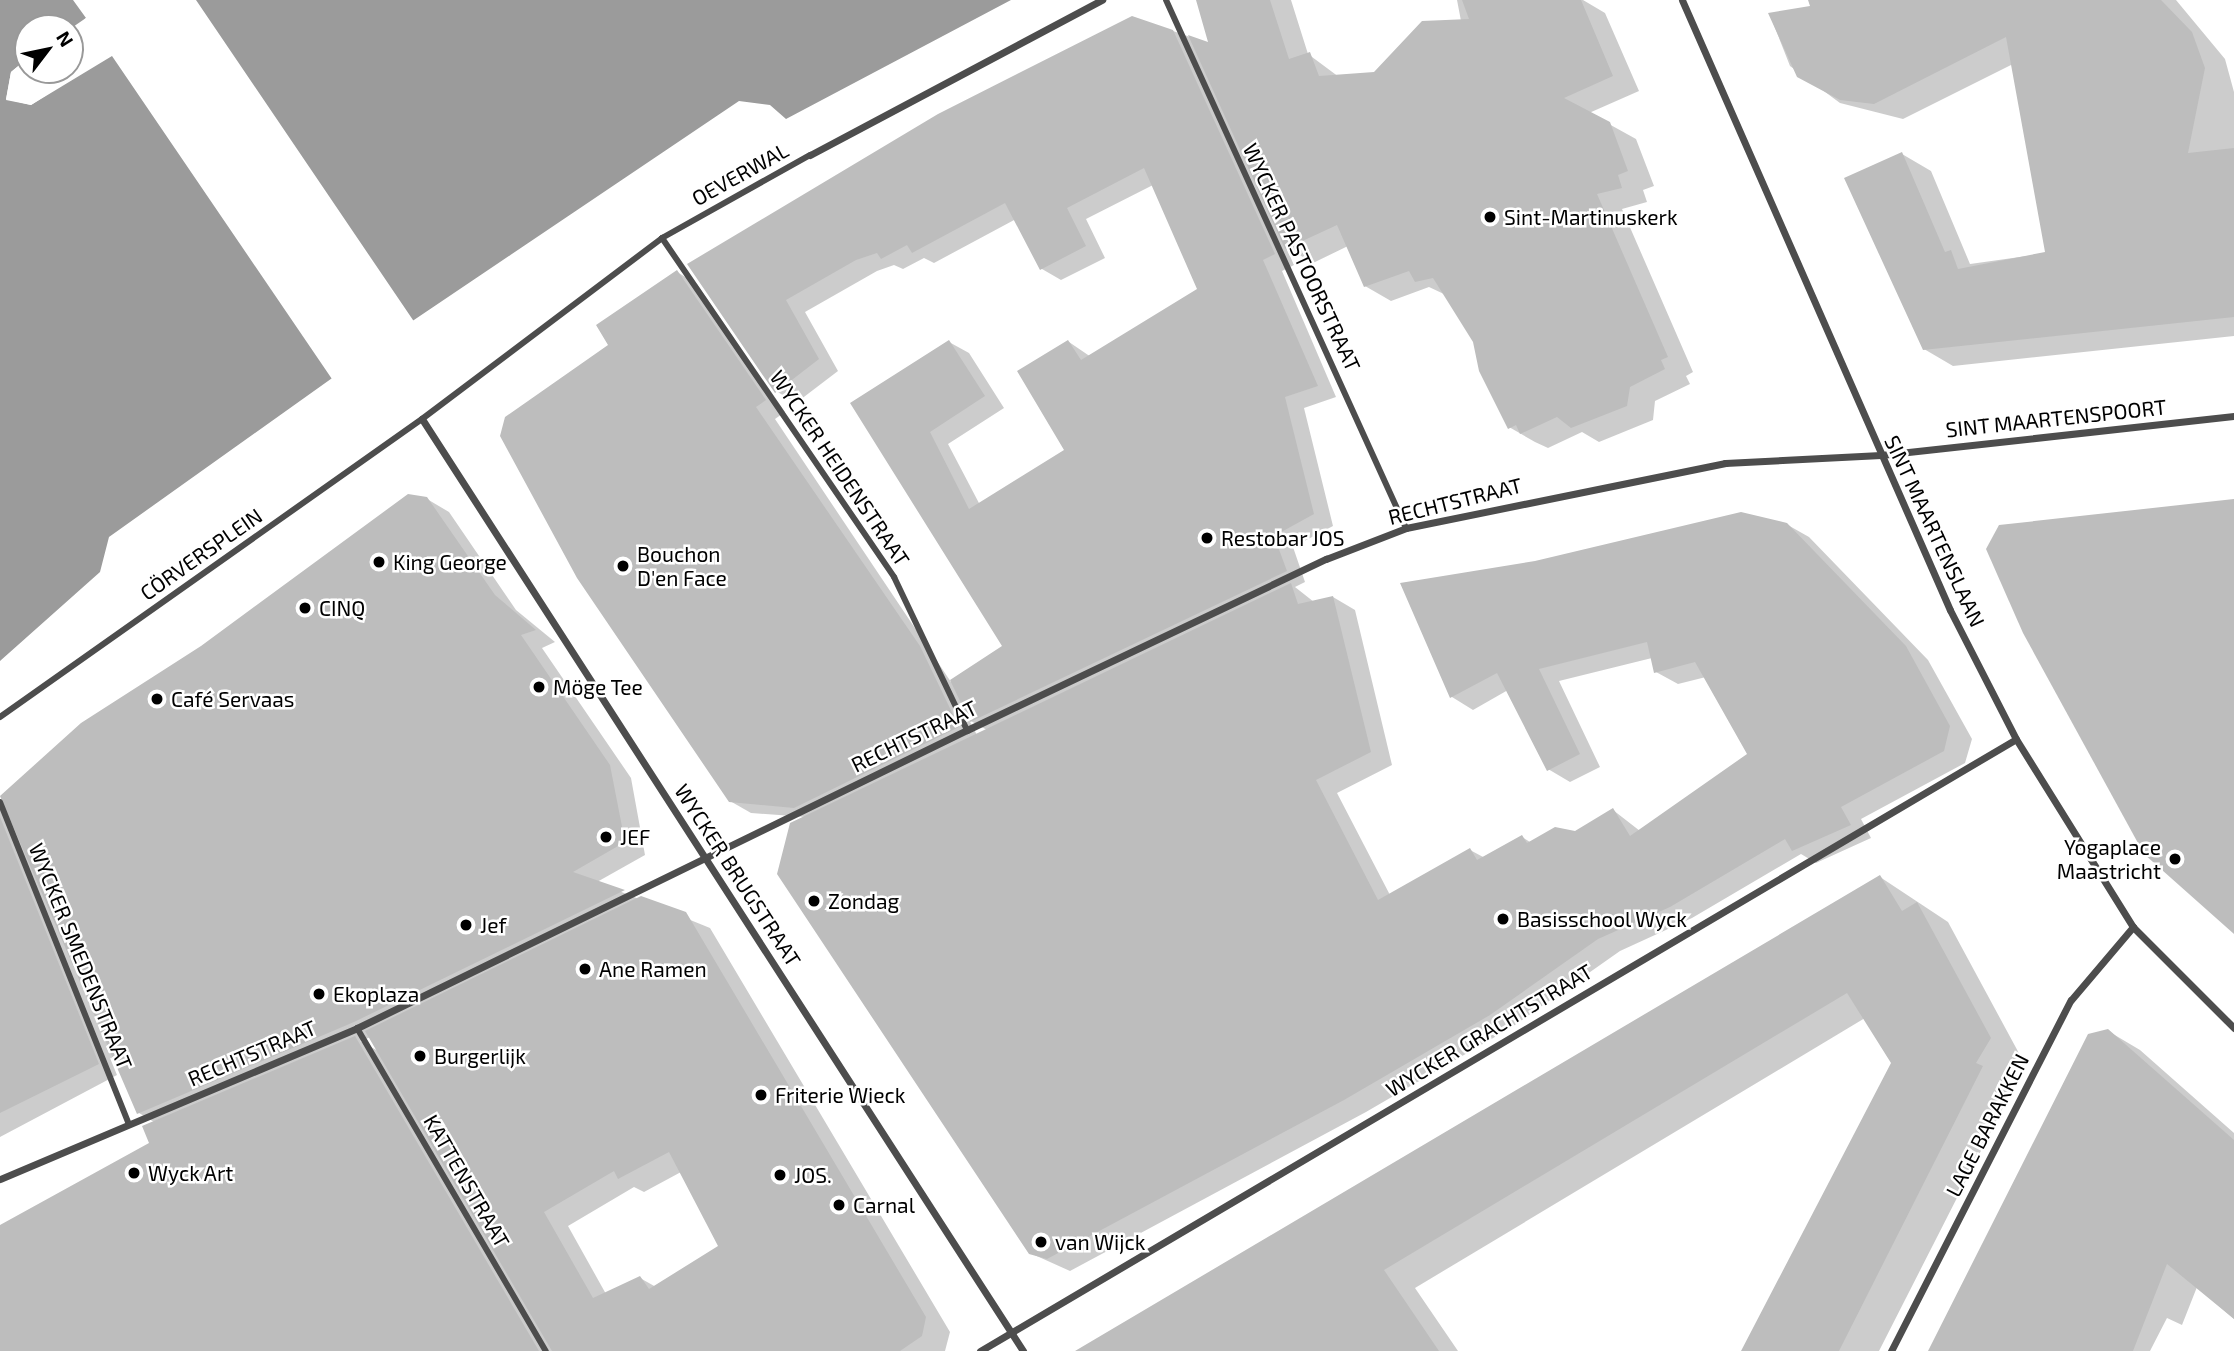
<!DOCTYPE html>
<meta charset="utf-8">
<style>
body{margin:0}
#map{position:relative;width:2234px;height:1351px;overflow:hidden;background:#fff;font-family:"Exo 2",sans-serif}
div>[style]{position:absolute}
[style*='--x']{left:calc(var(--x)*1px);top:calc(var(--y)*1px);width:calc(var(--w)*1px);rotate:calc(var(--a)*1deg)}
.water>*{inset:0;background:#9b9b9b}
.pier>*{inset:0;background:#fff}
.shadow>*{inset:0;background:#0003}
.building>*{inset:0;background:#bdbdbd}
.pedestrian>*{height:6px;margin:-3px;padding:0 3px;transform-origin:3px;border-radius:3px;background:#4d4d4d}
.minor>*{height:7px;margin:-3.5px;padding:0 3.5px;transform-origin:3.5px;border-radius:3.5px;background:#4d4d4d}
.dots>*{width:19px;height:19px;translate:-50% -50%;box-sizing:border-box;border:4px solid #fff;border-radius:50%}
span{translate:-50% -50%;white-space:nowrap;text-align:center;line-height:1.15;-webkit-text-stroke:5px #fff;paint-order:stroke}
.street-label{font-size:21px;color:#000}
.poi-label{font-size:21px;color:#000}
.left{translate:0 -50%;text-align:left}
.right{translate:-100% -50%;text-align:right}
.north{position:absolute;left:14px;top:14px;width:70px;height:70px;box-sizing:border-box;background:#fff;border:2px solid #999;border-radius:50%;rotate:58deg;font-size:19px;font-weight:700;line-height:28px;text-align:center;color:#000}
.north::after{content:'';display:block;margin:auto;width:24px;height:32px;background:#000;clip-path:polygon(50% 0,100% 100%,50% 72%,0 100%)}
</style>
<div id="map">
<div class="water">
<i style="clip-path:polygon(0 0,112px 0,70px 29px,28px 28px,28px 58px,11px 72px,6px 99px,31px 105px,193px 0,1011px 0,786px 119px,770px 105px,739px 101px,408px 324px,109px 537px,100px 572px,0 661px)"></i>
</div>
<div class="pier">
<i style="clip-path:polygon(73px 0,116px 0,70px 33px,86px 18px)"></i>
<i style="clip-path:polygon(187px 0,196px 0,415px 323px,334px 382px,112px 56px,31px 105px,6px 100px,11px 72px,28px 58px,14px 74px,10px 97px,31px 102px)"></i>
</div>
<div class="shadow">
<i style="clip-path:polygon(evenodd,1198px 0,1291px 0,1308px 54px,1339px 77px,1375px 74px,1461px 21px,1457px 0,1583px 0,1605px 13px,1639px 91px,1589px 113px,1636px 139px,1654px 186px,1643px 190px,1647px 202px,1622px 209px,1693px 372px,1686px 376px,1690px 384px,1655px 401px,1653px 420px,1599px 442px,1582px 432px,1548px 448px,1535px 442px,1509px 427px,1475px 341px,1446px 295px,1429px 287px,1391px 301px,1365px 286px,1348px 246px,1313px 263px,1286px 247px,1294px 265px,1282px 271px,1336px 397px,1304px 408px,1333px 526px,1293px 547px,1305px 582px,1295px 587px,1314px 602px,1333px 597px,1355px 610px,1392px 765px,1337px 793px,1390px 895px,1470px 850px,1485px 858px,1522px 837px,1530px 842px,1575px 833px,1613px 810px,1640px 831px,1749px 755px,1706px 677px,1678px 684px,1656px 672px,1652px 658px,1559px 681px,1600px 767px,1570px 782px,1548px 769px,1508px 690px,1473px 710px,1452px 697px,1403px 584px,1786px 524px,1809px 537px,1928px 660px,1972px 739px,1965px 763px,1861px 819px,1871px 838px,1816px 863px,1801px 854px,1692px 918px,1620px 951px,1512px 1027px,1366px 1112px,1070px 1271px,1030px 1253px,806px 817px,751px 813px,730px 801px,611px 345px,677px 272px,697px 284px,785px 412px,775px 419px,951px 682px,1004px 647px,852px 404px,949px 342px,969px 353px,1004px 408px,948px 444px,980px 505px,1066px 451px,1069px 342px,1091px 357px,1199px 290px,1153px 185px,1086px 219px,1105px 258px,1061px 280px,1042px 269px,1016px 219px,934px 263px,924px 258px,903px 269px,894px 265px,877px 271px,805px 312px,838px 371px,796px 403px,776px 391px,689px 265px,1173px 31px,1210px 44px,1198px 0,969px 720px,987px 730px,977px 735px,969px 720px)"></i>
<i style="clip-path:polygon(1810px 0,2176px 0,2225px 59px,2234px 92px,2234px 336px,1953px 366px,1924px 349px,1902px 154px,1931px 171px,1970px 264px,2048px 253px,2013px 64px,1903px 119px,1840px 103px,1790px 66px,1770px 15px,1812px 8px)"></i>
<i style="clip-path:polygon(evenodd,427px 499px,449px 512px,516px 610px,555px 642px,542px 648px,631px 778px,645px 855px,597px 882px,710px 928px,950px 1332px,945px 1351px,0 1351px,0 1230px,151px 1144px,154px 1122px,139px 1113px,119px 1062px,110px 1058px,117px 1075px,0 1137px,0 806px,427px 499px,371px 1037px,380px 1052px,360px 1041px,371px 1037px,427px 499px,681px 1172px,720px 1247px,656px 1287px,640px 1278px,606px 1294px,568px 1226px,634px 1187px,644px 1192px,681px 1172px)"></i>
<i style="clip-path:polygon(1880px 877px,1948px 922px,2021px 1057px,2006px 1082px,2014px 1086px,1879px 1351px,1744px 1351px,1893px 1063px,1865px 1018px,1415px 1288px,1458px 1351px,1101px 1351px)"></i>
<i style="clip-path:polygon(2108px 1031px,2140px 1050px,2234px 1133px,2234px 1319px,2197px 1287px,2182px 1325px,2167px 1318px,2150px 1351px,1929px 1351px)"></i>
</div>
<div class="building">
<i style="clip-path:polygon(1196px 0,1270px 0,1289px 59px,1310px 52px,1319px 76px,1374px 72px,1422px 21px,1469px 19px,1462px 0,1581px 0,1613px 76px,1564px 98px,1610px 122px,1628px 171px,1618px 175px,1622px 188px,1597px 194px,1668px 357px,1661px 360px,1665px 369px,1630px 387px,1627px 406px,1571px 428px,1557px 417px,1520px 434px,1516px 425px,1508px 429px,1479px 371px,1473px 342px,1433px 278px,1415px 282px,1409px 271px,1364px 287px,1337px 225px,1285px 249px,1188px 35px,1208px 42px)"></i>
<i style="clip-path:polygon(1808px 0,2161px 0,2192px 32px,2205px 68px,2188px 153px,2234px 148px,2234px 317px,1923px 350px,1844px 178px,1902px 152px,1945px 252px,1951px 250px,1958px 269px,2045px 252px,2006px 37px,1874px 104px,1840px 100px,1797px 77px,1768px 13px,1810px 6px)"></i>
<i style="clip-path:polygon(1132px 16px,1173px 30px,1275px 254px,1263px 260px,1318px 386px,1285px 397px,1314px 514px,1274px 536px,1287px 571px,970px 722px,950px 680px,1002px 646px,850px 403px,949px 340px,985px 396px,930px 432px,969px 509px,1064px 450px,1017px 371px,1068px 340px,1081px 360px,1197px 289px,1144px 168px,1067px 208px,1086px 246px,1040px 270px,1005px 203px,912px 253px,907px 245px,881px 259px,877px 253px,856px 260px,786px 300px,819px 359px,775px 393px,687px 264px,938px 114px)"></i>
<i style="clip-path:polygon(677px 270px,766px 400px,756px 407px,920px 646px,959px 727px,794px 808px,729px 802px,577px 578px,500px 436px,505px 417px,608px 345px,596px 325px)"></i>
<i style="clip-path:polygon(408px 494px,427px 497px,495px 595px,536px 630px,521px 635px,610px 765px,625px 842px,573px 872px,625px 890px,354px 1022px,137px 1114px,0 796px,81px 723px,201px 646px)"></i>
<i style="clip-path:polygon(2234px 499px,2234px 934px,2144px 854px,2023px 633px,1986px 549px,1999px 525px)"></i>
<i style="clip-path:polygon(1741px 512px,1787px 523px,1906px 646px,1950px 726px,1944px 751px,1841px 807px,1851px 825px,1792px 851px,1785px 839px,1670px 907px,1598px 939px,1490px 1015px,1344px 1100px,1047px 1259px,1029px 1254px,777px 874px,790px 823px,1291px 583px,1298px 604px,1333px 596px,1371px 752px,1316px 780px,1378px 900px,1470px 848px,1477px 860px,1522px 835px,1527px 843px,1555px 827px,1575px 831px,1613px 808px,1630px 836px,1747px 754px,1695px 662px,1654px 673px,1647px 642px,1539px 669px,1580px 754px,1547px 771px,1497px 673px,1450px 698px,1400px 583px,1535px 561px)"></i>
<i style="clip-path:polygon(0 817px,99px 1064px,0 1113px)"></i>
<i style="clip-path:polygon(1880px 875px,1902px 911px,1917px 902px,1991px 1038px,1976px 1063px,1983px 1066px,1839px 1351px,1741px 1351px,1891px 1063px,1847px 993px,1384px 1270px,1439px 1351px,1075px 1351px)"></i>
<i style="clip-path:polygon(evenodd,641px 896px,686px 912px,926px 1317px,922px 1336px,900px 1351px,552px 1351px,365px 1031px,641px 896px,669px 1152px,718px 1246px,649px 1289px,640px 1276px,593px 1298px,544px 1212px,614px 1171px,618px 1179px,669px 1152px)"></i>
<i style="clip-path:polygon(2108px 1029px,2234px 1140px,2234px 1319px,2167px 1264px,2133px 1351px,1928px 1351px,2088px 1034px)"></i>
<i style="clip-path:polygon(355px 1036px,539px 1351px,0 1351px,0 1225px,149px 1143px,142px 1126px)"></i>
</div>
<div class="pedestrian">
<i style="--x:1166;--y:0;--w:580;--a:65.56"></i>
<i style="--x:662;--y:238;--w:411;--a:55.6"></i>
<i style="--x:894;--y:577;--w:170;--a:64.5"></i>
<i style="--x:0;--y:717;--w:517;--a:-35.23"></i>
<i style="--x:422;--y:419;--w:301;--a:-37"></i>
<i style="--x:662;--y:238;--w:170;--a:-29.3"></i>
<i style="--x:0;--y:802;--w:347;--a:68.2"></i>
<i style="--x:357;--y:1028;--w:374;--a:59.7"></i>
</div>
<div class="minor">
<i style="--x:1682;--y:0;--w:666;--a:66.28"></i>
<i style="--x:1950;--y:610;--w:145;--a:62.9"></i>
<i style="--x:2016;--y:739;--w:221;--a:58.1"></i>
<i style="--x:2133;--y:927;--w:143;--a:45"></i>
<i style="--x:810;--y:155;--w:331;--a:-28"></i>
<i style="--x:422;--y:419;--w:1109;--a:57.18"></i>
<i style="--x:0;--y:1179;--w:388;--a:-22.9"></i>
<i style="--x:357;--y:1028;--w:679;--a:-26.04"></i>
<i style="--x:967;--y:730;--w:398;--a:-25.5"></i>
<i style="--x:1326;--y:559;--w:86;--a:-21.2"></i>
<i style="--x:1406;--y:528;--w:326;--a:-11.5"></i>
<i style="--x:1725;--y:463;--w:156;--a:-2.9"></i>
<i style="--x:1881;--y:455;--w:355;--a:-6.3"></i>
<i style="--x:980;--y:1351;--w:1203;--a:-30.57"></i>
<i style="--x:1891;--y:1351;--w:394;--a:-62.9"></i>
<i style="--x:2071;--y:1000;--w:96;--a:-49.7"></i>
</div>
<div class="dots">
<i style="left:1490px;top:217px;background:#000"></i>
<i style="left:1207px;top:538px;background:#000"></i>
<i style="left:379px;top:562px;background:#000"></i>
<i style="left:623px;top:566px;background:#000"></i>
<i style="left:305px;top:608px;background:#000"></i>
<i style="left:539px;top:687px;background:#000"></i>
<i style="left:157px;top:699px;background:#000"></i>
<i style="left:606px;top:837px;background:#000"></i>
<i style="left:2175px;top:859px;background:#000"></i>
<i style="left:814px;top:901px;background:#000"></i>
<i style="left:1503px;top:919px;background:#000"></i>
<i style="left:466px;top:925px;background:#000"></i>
<i style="left:585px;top:969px;background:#000"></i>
<i style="left:319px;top:994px;background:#000"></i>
<i style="left:420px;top:1056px;background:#000"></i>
<i style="left:761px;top:1095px;background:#000"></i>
<i style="left:134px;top:1173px;background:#000"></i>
<i style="left:780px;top:1175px;background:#000"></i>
<i style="left:839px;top:1205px;background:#000"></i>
<i style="left:1041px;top:1242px;background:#000"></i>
</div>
<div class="street-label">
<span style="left:740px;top:174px;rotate:-29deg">OEVERWAL</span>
<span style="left:1302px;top:257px;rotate:65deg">WYCKER PASTOORSTRAAT</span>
<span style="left:2056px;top:418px;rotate:-6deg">SINT MAARTENSPOORT</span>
<span style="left:840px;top:468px;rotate:56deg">WYCKER HEIDENSTRAAT</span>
<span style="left:1455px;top:501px;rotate:-14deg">RECHTSTRAAT</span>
<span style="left:1935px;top:531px;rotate:65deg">SINT MAARTENSLAAN</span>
<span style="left:201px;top:554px;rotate:-35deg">CÖRVERSPLEIN</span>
<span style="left:914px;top:736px;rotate:-26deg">RECHTSTRAAT</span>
<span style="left:738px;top:875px;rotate:57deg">WYCKER BRUGSTRAAT</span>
<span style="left:81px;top:956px;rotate:68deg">WYCKER SMEDENSTRAAT</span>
<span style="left:1489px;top:1030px;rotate:-31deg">WYCKER GRACHTSTRAAT</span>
<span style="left:252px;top:1053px;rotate:-23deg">RECHTSTRAAT</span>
<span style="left:1987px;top:1125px;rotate:-63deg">LAGE BARAKKEN</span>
<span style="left:467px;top:1181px;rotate:60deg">KATTENSTRAAT</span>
</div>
<div class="poi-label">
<span class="left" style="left:1504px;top:217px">Sint-Martinuskerk</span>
<span class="left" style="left:1221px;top:538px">Restobar JOS</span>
<span class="left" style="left:637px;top:566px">Bouchon<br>D'en Face</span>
<span class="left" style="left:393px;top:562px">King George</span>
<span class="left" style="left:319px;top:608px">CINQ</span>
<span class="left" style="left:553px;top:687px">Möge Tee</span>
<span class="left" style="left:171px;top:699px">Café Servaas</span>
<span class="left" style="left:620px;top:837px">JEF</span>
<span class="right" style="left:2161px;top:859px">Yogaplace<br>Maastricht</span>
<span class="left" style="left:828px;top:901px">Zondag</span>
<span class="left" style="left:1517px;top:919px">Basisschool Wyck</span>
<span class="left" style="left:480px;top:925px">Jef</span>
<span class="left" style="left:599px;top:969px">Ane Ramen</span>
<span class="left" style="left:333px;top:994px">Ekoplaza</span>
<span class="left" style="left:434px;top:1056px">Burgerlijk</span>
<span class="left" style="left:775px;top:1095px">Friterie Wieck</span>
<span class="left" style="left:148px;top:1173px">Wyck Art</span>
<span class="left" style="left:794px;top:1175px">JOS.</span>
<span class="left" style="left:853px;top:1205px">Carnal</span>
<span class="left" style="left:1055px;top:1242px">van Wijck</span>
</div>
<div class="north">N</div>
</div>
